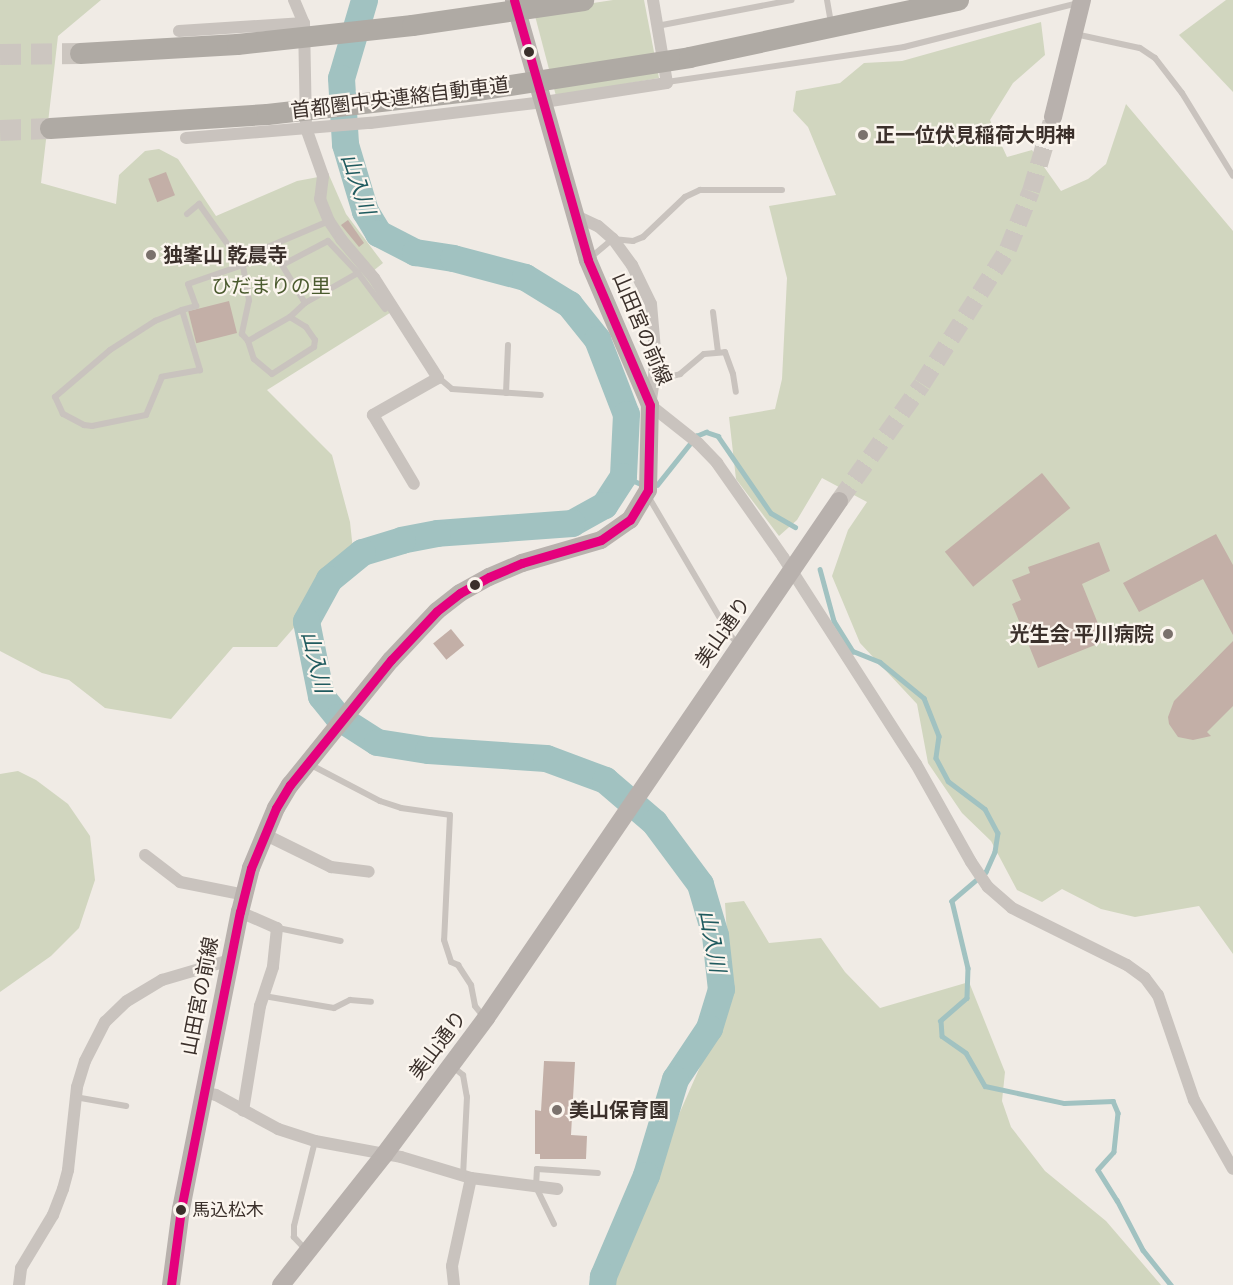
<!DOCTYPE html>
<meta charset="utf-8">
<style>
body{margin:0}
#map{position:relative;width:1233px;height:1285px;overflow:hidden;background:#f0ebe5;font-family:"Public Sans","Noto Sans JP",sans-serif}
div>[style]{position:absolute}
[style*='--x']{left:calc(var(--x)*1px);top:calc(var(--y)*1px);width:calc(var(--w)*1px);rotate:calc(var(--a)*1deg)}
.green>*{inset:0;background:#d1d6bf}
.stream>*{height:4.5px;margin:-2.25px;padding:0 2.25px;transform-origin:2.25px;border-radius:2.25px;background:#a1c2c1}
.river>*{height:27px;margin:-13.5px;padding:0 13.5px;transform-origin:13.5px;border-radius:13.5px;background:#a1c2c1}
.building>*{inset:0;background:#c3afa7;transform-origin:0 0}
.primary-tunnel>*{height:18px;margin-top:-9px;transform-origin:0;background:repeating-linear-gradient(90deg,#ccc6c0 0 18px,transparent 0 27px)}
.motorway-tunnel>*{height:21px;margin-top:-10.5px;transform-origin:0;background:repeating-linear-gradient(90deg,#ccc6c0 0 21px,transparent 0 31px)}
.service>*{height:6px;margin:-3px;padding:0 3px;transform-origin:3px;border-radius:3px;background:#c9c3be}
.minor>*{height:12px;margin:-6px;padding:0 6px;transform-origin:6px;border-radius:6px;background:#c9c3be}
.primary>*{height:18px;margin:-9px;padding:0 9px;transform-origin:9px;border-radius:9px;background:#b8b1ad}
.motorway>*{height:21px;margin:-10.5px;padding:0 10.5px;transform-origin:10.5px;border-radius:10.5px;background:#afaaa4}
.bus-1>*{height:9px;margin:-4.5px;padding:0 4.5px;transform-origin:4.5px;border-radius:4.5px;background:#e5007d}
.dots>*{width:16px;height:16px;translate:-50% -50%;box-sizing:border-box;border:3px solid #fbf5ee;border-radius:50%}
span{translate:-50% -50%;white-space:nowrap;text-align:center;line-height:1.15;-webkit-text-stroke:4.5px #fbf5ee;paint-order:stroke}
.bus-label{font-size:18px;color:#3b302b}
.left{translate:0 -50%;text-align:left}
.street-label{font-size:20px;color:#3b302b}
.poi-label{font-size:20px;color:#3b302b;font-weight:700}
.right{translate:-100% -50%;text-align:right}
.park-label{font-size:20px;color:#4a5a2e}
.water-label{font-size:21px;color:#1f5a5e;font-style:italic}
</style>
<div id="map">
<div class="green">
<i style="clip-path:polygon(0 0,101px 0,58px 36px,41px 183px,116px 204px,119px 175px,145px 151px,159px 149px,178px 159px,216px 216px,297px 181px,329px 175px,346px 214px,383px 263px,368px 275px,393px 311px,267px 390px,332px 455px,350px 522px,354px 559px,277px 647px,233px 647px,171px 719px,105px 708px,69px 680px,42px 673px,0 651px)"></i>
<i style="clip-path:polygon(613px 0,644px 0,659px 78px,556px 96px,534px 12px)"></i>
<i style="clip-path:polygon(1226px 0,1233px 0,1233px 92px,1179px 35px)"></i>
<i style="clip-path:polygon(1041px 22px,1045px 55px,1013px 83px,990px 120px,1007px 157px,1032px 150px,1061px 191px,1088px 179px,1106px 164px,1126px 104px,1233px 231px,1233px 954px,1199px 906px,1135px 917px,1101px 909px,1062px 889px,1042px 902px,1017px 890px,991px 841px,962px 813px,928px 763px,917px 704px,860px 643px,832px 576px,848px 530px,867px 502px,822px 478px,797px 520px,779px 536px,736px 479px,729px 417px,775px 409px,782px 379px,787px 278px,769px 206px,836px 195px,808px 127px,793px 111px,796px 91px,840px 83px,864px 63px,902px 61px)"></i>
<i style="clip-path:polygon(18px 771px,36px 780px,68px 804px,90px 836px,95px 880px,79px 928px,51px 956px,0 992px,0 774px)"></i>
<i style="clip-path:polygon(744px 901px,769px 943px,821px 938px,845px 972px,880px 1008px,969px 982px,1005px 1072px,1002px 1101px,1011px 1127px,1045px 1171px,1106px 1221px,1161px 1285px,610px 1285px,613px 1263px,731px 997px,725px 903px)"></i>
</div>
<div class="stream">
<i style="--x:623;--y:476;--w:22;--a:24"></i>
<i style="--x:651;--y:485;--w:6;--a:0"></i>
<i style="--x:657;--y:485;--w:63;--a:-51.5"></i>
<i style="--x:696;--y:436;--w:11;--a:-22"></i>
<i style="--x:706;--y:432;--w:13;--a:18"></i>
<i style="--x:718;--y:436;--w:93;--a:55.5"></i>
<i style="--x:771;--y:513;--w:28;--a:30"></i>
<i style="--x:820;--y:569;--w:54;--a:74.9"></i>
<i style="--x:834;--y:621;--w:36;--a:58"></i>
<i style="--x:853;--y:651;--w:29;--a:22"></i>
<i style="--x:880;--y:662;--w:57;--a:39.3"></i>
<i style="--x:924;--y:698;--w:41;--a:68.5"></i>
<i style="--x:939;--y:736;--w:22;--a:98"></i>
<i style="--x:936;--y:758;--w:26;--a:62"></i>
<i style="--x:948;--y:781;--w:46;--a:37.1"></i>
<i style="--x:985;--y:809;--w:27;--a:62"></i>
<i style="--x:998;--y:833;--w:19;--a:99"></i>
<i style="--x:995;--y:852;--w:22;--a:114"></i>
<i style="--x:986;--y:872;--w:45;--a:139.5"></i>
<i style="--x:952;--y:901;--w:69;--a:76.6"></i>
<i style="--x:968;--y:968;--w:30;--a:92"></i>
<i style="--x:967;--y:998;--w:35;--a:139"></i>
<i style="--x:941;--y:1021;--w:15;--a:86"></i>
<i style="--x:942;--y:1036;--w:29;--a:35"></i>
<i style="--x:966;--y:1053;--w:38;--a:60"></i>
<i style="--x:985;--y:1086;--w:81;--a:12.1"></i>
<i style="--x:1064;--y:1103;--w:49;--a:-2.3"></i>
<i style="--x:1113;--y:1101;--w:13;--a:67"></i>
<i style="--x:1118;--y:1113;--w:39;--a:96"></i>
<i style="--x:1114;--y:1152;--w:24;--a:132"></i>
<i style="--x:1098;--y:1170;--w:36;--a:58"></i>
<i style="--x:1117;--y:1200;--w:56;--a:62.5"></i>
<i style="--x:1143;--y:1250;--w:45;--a:51.3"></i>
</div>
<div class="river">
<i style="--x:364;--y:0;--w:81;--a:106.4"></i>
<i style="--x:341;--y:78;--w:66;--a:86.5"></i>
<i style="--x:345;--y:144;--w:70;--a:73.4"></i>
<i style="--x:365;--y:211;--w:26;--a:59"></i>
<i style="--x:378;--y:233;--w:42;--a:27.2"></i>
<i style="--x:415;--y:252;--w:38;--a:9"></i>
<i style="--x:453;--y:258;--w:74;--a:14.8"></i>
<i style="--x:525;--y:277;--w:52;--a:31.5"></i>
<i style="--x:569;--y:304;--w:45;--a:51.3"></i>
<i style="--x:597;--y:339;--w:80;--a:68.9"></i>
<i style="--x:626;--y:414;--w:62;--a:92.8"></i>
<i style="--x:623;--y:476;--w:35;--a:123"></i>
<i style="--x:604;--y:505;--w:37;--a:151"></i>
<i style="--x:572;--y:523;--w:135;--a:175.8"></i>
<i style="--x:437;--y:533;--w:36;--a:169"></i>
<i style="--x:402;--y:540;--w:42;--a:163.3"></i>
<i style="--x:362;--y:552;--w:43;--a:140.7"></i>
<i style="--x:329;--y:579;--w:48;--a:118.7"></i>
<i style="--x:306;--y:621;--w:76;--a:78.7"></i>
<i style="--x:321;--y:696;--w:27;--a:51"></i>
<i style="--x:338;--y:717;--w:46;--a:32.7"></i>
<i style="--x:377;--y:742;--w:52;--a:8.9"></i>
<i style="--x:428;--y:750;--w:118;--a:3.9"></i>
<i style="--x:546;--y:758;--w:63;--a:20.4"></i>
<i style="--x:605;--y:780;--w:65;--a:40.6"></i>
<i style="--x:654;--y:822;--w:77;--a:53.4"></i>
<i style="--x:700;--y:884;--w:53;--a:73.6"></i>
<i style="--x:715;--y:935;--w:54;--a:83.7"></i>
<i style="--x:721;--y:989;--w:41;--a:107.1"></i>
<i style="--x:709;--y:1028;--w:61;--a:123.7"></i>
<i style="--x:675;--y:1079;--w:100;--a:106.8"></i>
<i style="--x:646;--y:1175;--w:110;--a:113.1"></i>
<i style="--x:603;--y:1276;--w:9;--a:96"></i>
</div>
<div class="building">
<i style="left:166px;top:172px;width:25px;height:19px;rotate:69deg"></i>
<i style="clip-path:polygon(348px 220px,364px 243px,359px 247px,341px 225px)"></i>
<i style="left:229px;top:301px;width:33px;height:42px;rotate:76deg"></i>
<i style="left:1042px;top:473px;width:45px;height:125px;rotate:51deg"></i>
<i style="clip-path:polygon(1216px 534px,1233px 565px,1233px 635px,1203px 579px,1139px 612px,1123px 583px)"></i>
<i style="clip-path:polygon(1099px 542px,1110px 571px,1082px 584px,1105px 641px,1038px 668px,1012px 604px,1021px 600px,1012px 580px,1030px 573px,1028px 567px)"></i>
<i style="left:451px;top:629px;width:21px;height:23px;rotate:51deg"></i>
<i style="clip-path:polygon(1233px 641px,1233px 706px,1207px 732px,1211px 736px,1193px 740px,1178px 737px,1169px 724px,1168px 717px,1174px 701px)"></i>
<i style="clip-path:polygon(544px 1061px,575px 1062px,571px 1135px,587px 1136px,586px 1159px,540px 1159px,540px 1154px,535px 1154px,535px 1110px,541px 1111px)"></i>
</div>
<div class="primary-tunnel">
<i style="--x:839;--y:501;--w:143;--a:-54.6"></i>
<i style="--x:922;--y:384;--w:160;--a:-57.5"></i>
<i style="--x:1008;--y:249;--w:62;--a:-68.4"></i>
<i style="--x:1031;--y:191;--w:77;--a:-73.4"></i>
</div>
<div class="motorway-tunnel">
<i style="--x:0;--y:54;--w:80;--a:-0.7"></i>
<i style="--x:0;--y:130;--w:50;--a:-2.3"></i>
</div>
<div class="service">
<i style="--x:827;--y:0;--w:23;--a:80"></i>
<i style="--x:657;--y:26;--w:137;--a:-10.9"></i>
<i style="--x:1075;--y:34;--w:66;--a:12.2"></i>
<i style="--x:1140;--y:48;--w:18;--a:34"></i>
<i style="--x:1155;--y:58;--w:44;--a:52.4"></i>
<i style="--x:1182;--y:93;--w:97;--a:58.4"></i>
<i style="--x:667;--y:82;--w:240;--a:-8.4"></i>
<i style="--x:904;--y:47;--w:179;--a:-14.2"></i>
<i style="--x:187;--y:214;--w:16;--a:-40"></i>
<i style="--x:199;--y:204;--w:76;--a:54.6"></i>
<i style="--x:243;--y:266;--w:35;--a:80"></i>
<i style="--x:249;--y:300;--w:35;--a:102"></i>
<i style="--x:242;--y:334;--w:9;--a:49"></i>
<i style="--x:248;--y:341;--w:19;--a:72"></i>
<i style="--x:254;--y:359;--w:23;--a:40"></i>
<i style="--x:272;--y:374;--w:50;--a:-32.7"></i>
<i style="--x:314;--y:347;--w:7;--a:-82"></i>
<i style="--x:315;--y:340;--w:16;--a:-125"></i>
<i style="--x:306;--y:327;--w:19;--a:-148"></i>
<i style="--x:290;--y:317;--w:21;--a:-43"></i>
<i style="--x:305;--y:303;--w:61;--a:-29.5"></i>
<i style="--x:358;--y:273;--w:44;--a:-133.2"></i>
<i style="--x:328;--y:241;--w:52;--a:152.4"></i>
<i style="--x:282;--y:265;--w:44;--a:58.8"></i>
<i style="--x:590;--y:258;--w:30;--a:-40"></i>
<i style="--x:613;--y:239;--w:20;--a:6"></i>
<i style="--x:633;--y:241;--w:11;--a:-22"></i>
<i style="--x:643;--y:237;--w:58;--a:-43.6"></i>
<i style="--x:685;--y:197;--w:17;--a:-25"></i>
<i style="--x:700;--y:190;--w:82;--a:0"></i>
<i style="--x:257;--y:260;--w:16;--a:-18"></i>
<i style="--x:272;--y:255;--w:14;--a:45"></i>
<i style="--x:358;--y:273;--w:45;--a:53.1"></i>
<i style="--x:182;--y:310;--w:63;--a:73.3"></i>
<i style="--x:200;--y:370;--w:39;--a:170"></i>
<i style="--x:162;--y:377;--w:41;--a:112.8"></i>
<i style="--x:146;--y:415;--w:55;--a:168.5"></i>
<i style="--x:92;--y:426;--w:8;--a:-173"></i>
<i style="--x:84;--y:425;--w:24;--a:-152"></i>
<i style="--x:63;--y:414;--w:19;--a:-115"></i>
<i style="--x:55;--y:397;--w:72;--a:-40.5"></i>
<i style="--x:110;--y:350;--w:54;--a:-32.8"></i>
<i style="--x:155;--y:321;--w:29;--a:-22"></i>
<i style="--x:182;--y:310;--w:15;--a:-16"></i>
<i style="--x:196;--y:306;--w:23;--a:-110"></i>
<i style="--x:188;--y:284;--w:73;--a:-19.2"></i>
<i style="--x:257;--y:260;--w:13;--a:-61"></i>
<i style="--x:263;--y:249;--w:72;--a:-23"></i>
<i style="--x:713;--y:312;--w:40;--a:82.9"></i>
<i style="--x:248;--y:341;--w:48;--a:-29.7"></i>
<i style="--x:439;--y:378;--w:17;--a:40"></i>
<i style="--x:452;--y:389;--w:89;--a:3.9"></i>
<i style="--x:655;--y:380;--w:26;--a:-13"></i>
<i style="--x:680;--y:374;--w:31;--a:-40"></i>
<i style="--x:704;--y:354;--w:21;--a:-5"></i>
<i style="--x:725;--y:352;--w:23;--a:70"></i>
<i style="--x:733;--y:374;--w:18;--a:81"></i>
<i style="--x:506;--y:393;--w:48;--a:-87.6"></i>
<i style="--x:648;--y:496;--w:161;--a:59.5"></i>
<i style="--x:730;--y:635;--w:11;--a:49"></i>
<i style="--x:311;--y:765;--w:78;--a:27.6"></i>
<i style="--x:380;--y:801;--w:22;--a:18"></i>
<i style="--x:401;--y:808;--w:49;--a:8.1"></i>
<i style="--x:450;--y:815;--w:125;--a:92.7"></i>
<i style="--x:444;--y:940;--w:23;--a:72"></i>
<i style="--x:451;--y:962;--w:8;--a:23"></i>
<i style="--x:458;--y:965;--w:24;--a:57"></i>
<i style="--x:471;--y:985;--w:21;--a:79"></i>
<i style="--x:475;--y:1006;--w:14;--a:51"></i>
<i style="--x:278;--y:928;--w:64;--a:11.7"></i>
<i style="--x:264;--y:996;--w:71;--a:9.7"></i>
<i style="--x:334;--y:1008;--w:18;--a:-27"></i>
<i style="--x:350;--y:1000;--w:21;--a:5"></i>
<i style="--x:453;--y:1067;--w:13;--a:39"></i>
<i style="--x:463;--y:1075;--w:22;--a:80"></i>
<i style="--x:467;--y:1097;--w:78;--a:92.9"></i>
<i style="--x:75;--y:1097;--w:52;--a:10"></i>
<i style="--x:554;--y:1224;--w:41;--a:-115.9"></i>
<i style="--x:536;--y:1187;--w:18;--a:-87"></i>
<i style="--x:537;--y:1169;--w:61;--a:3.8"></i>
<i style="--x:306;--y:1250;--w:18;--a:-133"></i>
<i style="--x:294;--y:1237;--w:11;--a:-90"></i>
<i style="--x:294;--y:1226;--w:88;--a:-76.1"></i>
</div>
<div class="minor">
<i style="--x:294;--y:0;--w:25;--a:67"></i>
<i style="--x:179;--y:31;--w:125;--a:-3.7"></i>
<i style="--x:304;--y:23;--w:105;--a:88.9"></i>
<i style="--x:306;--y:128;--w:51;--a:70.5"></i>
<i style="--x:323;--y:176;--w:23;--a:97"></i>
<i style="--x:320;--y:199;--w:24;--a:68"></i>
<i style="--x:329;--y:221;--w:22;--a:56"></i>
<i style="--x:341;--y:239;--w:51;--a:49.8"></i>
<i style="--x:374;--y:278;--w:119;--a:57.4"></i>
<i style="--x:438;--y:378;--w:75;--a:150.4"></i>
<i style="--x:373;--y:415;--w:80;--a:59.3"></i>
<i style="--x:186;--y:138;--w:185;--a:-4.7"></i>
<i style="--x:370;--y:123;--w:175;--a:-6.9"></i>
<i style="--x:544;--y:102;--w:124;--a:-8.8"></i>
<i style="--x:667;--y:83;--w:84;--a:-99.6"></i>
<i style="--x:574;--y:215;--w:26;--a:25"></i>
<i style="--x:598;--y:226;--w:20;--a:41"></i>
<i style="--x:613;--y:239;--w:32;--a:54"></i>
<i style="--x:632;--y:265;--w:43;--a:64"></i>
<i style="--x:651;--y:304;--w:46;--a:85"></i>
<i style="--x:655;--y:350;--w:30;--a:92"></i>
<i style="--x:654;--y:380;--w:25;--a:99"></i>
<i style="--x:650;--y:405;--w:61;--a:38.4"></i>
<i style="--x:698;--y:443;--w:28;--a:46"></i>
<i style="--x:717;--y:463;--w:115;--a:54.9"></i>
<i style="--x:783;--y:557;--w:246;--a:57.3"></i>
<i style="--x:916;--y:764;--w:112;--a:60.7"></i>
<i style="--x:971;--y:862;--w:30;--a:56"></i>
<i style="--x:988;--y:887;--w:32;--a:41"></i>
<i style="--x:1012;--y:908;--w:128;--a:26.4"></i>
<i style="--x:1127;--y:965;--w:22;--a:36"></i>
<i style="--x:1145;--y:978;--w:21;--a:53"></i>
<i style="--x:1158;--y:995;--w:111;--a:71.1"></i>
<i style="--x:1194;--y:1100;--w:79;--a:60.5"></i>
<i style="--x:264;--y:834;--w:75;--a:26.2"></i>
<i style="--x:331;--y:867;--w:38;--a:7"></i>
<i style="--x:145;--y:855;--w:44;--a:37.6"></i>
<i style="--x:180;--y:882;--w:66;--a:11.3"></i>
<i style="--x:240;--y:912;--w:40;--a:23.4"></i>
<i style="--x:277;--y:928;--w:39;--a:96"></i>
<i style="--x:273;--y:967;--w:41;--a:108.4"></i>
<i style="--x:260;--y:1006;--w:106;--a:99.2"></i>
<i style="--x:203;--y:1092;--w:13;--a:13"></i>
<i style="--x:216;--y:1095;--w:71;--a:28.7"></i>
<i style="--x:278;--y:1129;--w:39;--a:18"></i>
<i style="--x:315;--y:1141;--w:87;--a:10.5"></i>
<i style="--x:401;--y:1157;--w:73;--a:16.7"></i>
<i style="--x:471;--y:1178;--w:87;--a:7.3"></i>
<i style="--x:19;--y:1285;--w:17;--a:-83"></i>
<i style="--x:21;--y:1268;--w:62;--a:-58.9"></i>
<i style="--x:53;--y:1215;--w:28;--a:-69"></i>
<i style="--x:63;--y:1189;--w:20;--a:-75"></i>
<i style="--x:68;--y:1170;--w:83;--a:-83.8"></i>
<i style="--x:77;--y:1087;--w:27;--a:-73"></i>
<i style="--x:85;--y:1061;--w:44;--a:-62.9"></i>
<i style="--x:105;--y:1022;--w:30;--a:-44"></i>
<i style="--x:127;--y:1001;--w:41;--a:-31"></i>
<i style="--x:162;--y:980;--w:71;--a:-16.4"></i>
<i style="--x:454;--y:1285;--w:19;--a:-96"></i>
<i style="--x:452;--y:1266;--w:90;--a:-77.8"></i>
</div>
<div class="primary">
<i style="--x:1053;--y:117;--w:121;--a:-76.1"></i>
<i style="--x:171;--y:1285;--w:77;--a:-82.5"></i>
<i style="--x:181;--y:1209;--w:303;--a:-78.8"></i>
<i style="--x:240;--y:912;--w:45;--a:-76"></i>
<i style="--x:251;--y:868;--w:65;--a:-67.4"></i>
<i style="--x:276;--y:808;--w:27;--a:-59"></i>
<i style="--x:290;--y:785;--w:161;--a:-51.1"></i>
<i style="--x:391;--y:660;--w:67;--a:-46.8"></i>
<i style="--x:437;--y:611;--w:29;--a:-38"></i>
<i style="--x:460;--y:593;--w:33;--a:-29"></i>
<i style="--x:489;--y:577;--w:36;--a:-23"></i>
<i style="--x:522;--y:563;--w:82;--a:-16.2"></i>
<i style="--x:601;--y:540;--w:35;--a:-35"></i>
<i style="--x:630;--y:520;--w:35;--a:-59"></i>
<i style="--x:648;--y:490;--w:85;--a:-88.7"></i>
<i style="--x:650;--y:405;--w:158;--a:-113.2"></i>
<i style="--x:588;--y:260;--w:270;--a:-105.9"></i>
<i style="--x:281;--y:1285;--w:166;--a:-51.6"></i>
<i style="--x:384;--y:1155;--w:171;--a:-53.3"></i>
<i style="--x:486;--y:1018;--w:626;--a:-55.68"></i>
</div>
<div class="motorway">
<i style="--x:80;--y:53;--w:157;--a:-3.3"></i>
<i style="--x:237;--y:44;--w:176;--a:-6.2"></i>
<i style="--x:412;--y:25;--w:173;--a:-8.3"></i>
<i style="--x:50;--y:128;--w:217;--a:-3.7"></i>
<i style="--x:267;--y:114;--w:211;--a:-6.5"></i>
<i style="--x:477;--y:90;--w:215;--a:-8.8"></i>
<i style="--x:689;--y:57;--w:275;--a:-12"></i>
</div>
<div class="bus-1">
<i style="--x:171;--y:1285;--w:77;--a:-82.5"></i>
<i style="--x:181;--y:1209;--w:303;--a:-78.8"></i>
<i style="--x:240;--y:912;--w:45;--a:-76"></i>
<i style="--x:251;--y:868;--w:65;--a:-67.4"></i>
<i style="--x:276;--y:808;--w:27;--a:-59"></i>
<i style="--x:290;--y:785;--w:161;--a:-51.1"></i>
<i style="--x:391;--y:660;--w:67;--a:-46.8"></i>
<i style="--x:437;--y:611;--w:29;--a:-38"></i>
<i style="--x:460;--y:593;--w:33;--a:-29"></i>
<i style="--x:489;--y:577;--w:36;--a:-23"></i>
<i style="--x:522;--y:563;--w:82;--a:-16.2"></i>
<i style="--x:601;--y:540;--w:35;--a:-35"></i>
<i style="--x:630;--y:520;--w:35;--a:-59"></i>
<i style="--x:648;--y:490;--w:85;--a:-88.7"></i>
<i style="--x:650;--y:405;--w:158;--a:-113.2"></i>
<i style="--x:588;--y:260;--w:270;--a:-105.9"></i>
</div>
<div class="dots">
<i style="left:529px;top:52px;background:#3b302b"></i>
<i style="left:863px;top:135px;background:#7a716c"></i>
<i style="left:151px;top:255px;background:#7a716c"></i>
<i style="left:475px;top:585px;background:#3b302b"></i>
<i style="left:1168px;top:634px;background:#7a716c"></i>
<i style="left:557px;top:1110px;background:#7a716c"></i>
<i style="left:181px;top:1210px;background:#3b302b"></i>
</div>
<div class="bus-label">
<span class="left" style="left:192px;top:1210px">馬込松木</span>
</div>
<div class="street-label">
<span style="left:400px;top:98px;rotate:-7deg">首都圏中央連絡自動車道</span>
<span style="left:642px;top:329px;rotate:67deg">山田宮の前線</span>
<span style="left:723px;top:632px;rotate:-55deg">美山通り</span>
<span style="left:200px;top:996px;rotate:-79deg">山田宮の前線</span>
<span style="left:438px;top:1045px;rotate:-53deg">美山通り</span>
</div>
<div class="poi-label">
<span class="left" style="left:875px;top:135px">正一位伏見稲荷大明神</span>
<span class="left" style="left:163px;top:255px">独峯山 乾晨寺</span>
<span class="right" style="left:1154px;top:634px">光生会 平川病院</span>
<span class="left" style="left:569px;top:1110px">美山保育園</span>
</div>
<div class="park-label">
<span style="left:271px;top:286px">ひだまりの里</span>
</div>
<div class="water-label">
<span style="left:358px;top:184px;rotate:71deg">山入川</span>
<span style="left:316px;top:662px;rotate:76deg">山入川</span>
<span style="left:712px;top:941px;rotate:79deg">山入川</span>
</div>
</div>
